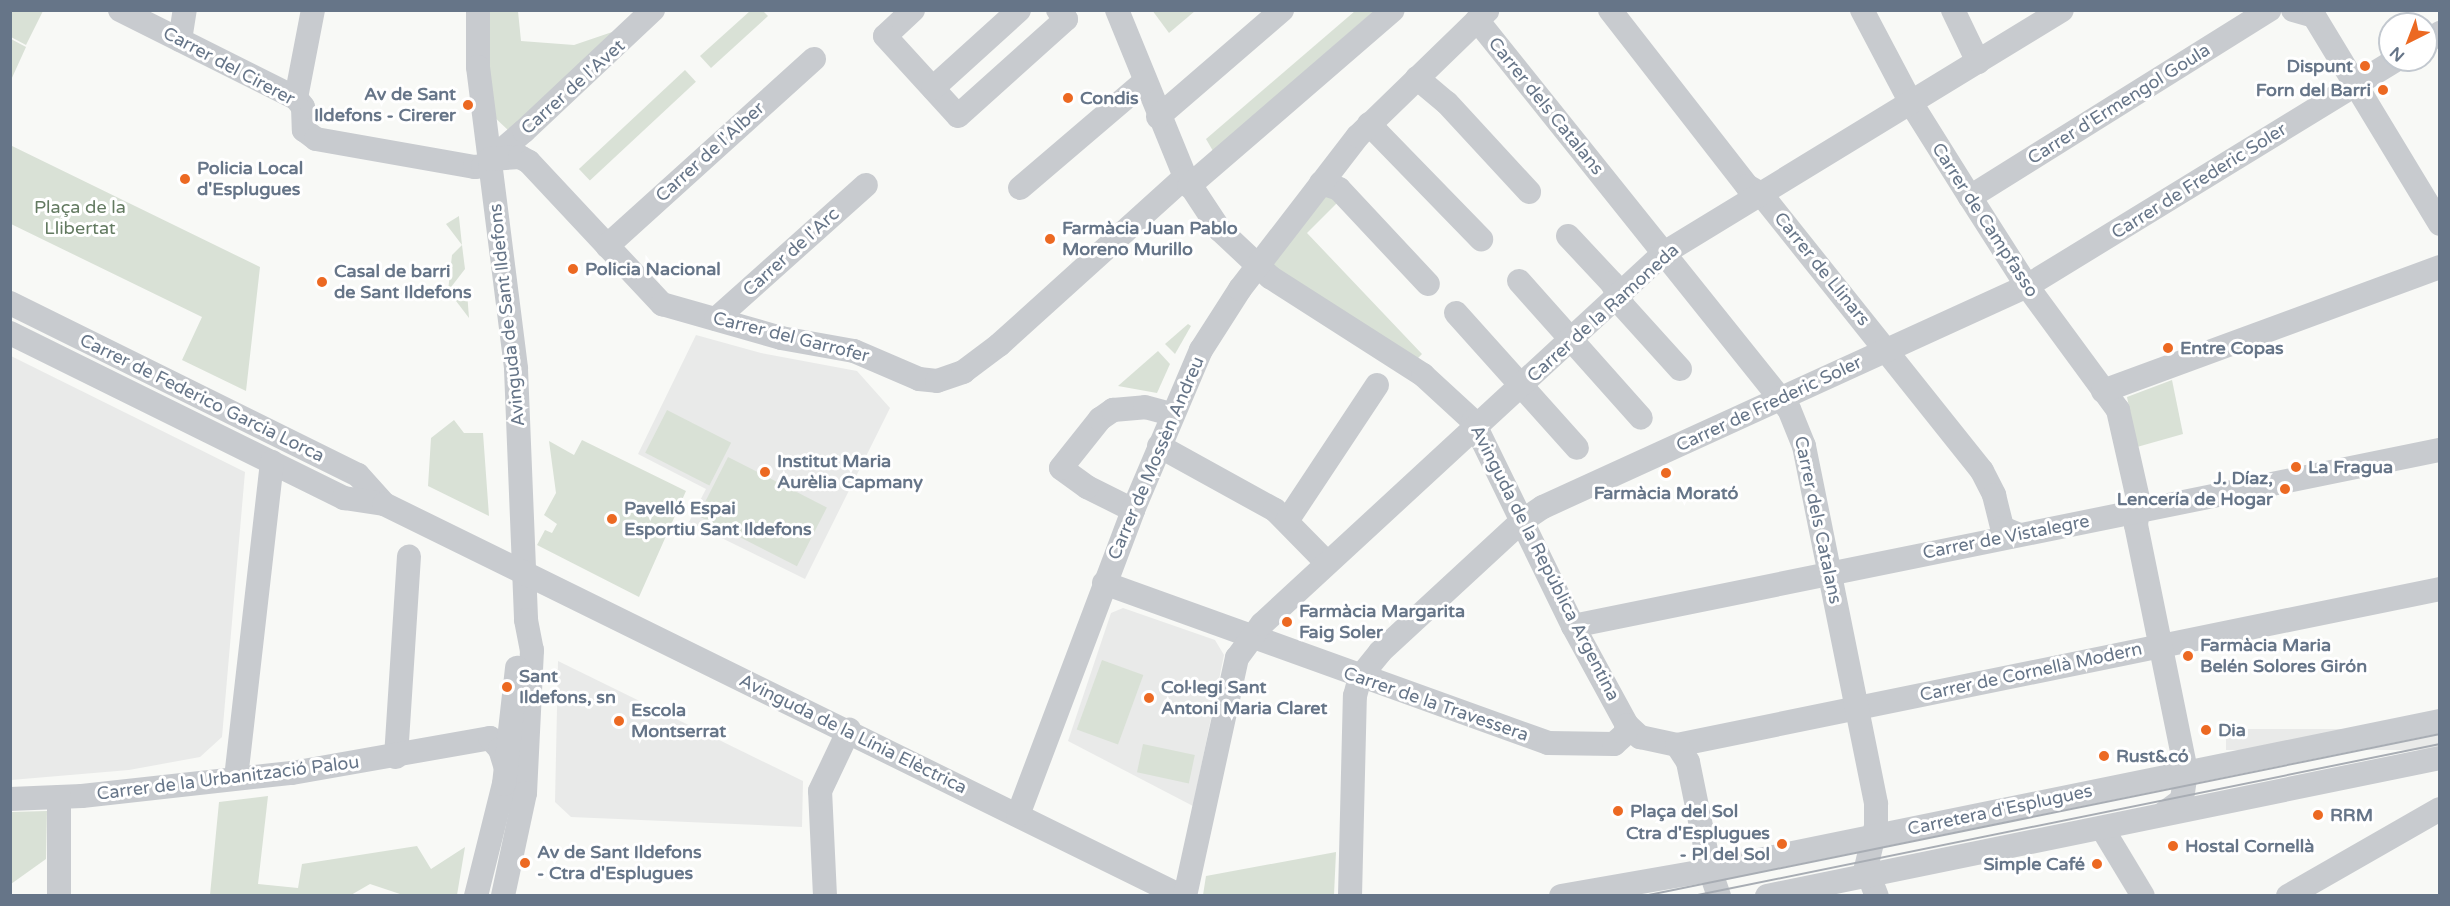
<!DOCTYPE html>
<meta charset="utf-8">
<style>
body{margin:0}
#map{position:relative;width:2450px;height:906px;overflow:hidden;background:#f8f9f6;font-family:"Varela Round",sans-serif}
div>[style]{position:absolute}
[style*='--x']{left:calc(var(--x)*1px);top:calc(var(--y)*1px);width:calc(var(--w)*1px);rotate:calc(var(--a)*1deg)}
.built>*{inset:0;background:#e9eae9;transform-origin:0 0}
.green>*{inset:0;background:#d9e1d6;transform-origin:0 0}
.minor>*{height:24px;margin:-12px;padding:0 12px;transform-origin:12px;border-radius:12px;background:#c8cbcf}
.tram>*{height:1.5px;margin:-0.75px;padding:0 0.75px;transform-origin:0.75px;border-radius:0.75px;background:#a8adb4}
.dots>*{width:16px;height:16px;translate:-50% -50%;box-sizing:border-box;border:3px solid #fff;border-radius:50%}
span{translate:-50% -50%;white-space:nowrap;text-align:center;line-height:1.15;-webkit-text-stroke:6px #fff;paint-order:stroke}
.street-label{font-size:18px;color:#667588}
.poi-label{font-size:18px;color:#667588;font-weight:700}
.right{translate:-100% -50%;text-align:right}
.left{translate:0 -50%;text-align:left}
.park-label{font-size:18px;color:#637a61}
.frame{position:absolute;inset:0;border:12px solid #667588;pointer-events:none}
.north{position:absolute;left:2378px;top:12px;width:60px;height:60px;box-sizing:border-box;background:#fff;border:2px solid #c2c8cf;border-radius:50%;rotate:222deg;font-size:16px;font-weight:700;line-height:24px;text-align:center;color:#667588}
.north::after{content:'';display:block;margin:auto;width:21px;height:27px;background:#ec6922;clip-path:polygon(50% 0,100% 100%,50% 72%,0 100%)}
</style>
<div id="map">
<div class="built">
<i style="clip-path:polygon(696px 335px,761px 353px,857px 371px,890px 408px,805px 579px,689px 522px,706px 489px,638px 454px)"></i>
<i style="clip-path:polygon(11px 356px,245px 472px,222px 737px,200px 757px,129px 770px,11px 780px)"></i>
<i style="clip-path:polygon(1123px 608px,1215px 640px,1224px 655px,1193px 806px,1068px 741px,1111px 613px)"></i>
<i style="clip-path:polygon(558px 661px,803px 781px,802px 827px,571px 817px,555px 802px)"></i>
<i style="left:2439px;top:729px;width:21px;height:213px;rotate:90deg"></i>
</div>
<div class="green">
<i style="clip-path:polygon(1152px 10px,1195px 10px,1195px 11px,1169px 33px)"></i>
<i style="clip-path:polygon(10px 11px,43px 11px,26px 45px,11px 37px)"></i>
<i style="clip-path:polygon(490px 11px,518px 11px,521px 41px,574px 45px,624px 28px,509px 131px,491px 114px,487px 62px)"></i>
<i style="clip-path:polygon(750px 11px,763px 11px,768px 16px,711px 68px,700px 56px)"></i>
<i style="clip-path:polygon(1355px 11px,1374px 11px,1213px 151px,1206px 139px)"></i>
<i style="clip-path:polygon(11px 39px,26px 47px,11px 80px)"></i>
<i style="left:685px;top:70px;width:16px;height:145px;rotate:47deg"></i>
<i style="clip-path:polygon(10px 145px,260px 267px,246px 391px,182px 360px,202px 317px,11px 224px)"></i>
<i style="clip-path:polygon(1321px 187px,1343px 197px,1307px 233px,1422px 354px,1413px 363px,1264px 267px)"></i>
<i style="clip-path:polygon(459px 216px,459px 217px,462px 245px,465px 269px,448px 291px,452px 255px,462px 245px,446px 224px)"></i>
<i style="clip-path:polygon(464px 291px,467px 292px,469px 318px,453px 297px)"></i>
<i style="clip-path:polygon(1188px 324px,1191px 326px,1175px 354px,1165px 344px)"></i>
<i style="clip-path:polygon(1158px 351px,1170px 364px,1157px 393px,1118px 386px)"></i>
<i style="clip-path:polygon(2172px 380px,2183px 434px,2137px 447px,2127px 397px)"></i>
<i style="left:667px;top:410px;width:72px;height:48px;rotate:27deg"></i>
<i style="clip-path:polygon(454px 420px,464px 433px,483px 433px,489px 516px,428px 486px,431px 438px)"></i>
<i style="clip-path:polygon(582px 440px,686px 491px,639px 597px,537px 545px,545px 530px,552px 533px,557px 524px,544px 515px,556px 493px,549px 441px,574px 455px)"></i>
<i style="left:728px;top:457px;width:111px;height:66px;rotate:27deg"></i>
<i style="left:1102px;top:660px;width:44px;height:74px;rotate:20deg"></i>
<i style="left:1143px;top:744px;width:53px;height:29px;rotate:12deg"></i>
<i style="clip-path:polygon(268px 796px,258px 884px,298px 888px,302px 864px,417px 846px,431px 869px,465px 847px,457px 895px,403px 895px,370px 884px,351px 895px,210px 895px,219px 802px)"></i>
<i style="clip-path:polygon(47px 811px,46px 859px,11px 884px,11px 812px)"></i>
<i style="clip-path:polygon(1336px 852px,1334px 895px,1203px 895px,1206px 876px)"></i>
</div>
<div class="minor">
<i style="--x:120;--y:10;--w:197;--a:26.6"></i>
<i style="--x:296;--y:98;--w:11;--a:52"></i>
<i style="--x:303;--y:107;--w:23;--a:88"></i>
<i style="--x:304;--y:130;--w:15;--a:37"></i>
<i style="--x:316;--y:139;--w:161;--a:10"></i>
<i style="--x:475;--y:167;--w:8;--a:-7"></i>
<i style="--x:483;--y:166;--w:54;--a:-40.5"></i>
<i style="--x:524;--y:131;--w:177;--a:-43.2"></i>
<i style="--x:478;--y:10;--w:57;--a:90"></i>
<i style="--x:478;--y:67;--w:304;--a:82.8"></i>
<i style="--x:516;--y:369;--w:251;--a:87.7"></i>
<i style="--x:526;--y:620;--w:31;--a:79"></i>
<i style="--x:532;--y:650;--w:143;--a:92.8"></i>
<i style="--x:525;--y:793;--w:105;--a:102.1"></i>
<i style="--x:913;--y:10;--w:38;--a:137"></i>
<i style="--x:885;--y:36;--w:108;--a:47.6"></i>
<i style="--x:958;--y:116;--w:145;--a:-41.9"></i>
<i style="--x:1066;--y:19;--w:12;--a:-132"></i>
<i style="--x:1117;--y:10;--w:180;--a:67.8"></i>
<i style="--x:1185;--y:177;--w:64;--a:56.6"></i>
<i style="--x:1220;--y:230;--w:69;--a:43.2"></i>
<i style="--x:1270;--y:277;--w:182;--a:32.6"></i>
<i style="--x:1423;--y:375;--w:68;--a:42.6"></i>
<i style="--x:1473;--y:421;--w:228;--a:64"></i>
<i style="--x:1573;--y:626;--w:113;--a:61.4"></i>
<i style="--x:1627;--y:725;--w:18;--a:43"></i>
<i style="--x:1640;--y:737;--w:38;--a:12"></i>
<i style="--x:1677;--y:745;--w:779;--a:-11.56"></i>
<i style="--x:1610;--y:10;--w:223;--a:52.1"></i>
<i style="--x:1747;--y:186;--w:16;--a:30"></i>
<i style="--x:1761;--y:194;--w:354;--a:51.4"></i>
<i style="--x:1982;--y:471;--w:27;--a:63"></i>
<i style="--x:1994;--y:495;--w:34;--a:76"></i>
<i style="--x:2002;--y:528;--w:16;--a:22"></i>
<i style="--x:1862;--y:10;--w:105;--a:62.2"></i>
<i style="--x:1911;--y:103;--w:111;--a:57.9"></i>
<i style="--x:1970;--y:197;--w:106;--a:57.4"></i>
<i style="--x:2027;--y:286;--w:154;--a:53.7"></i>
<i style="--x:2118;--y:410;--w:95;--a:77.3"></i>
<i style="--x:2139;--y:503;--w:22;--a:98"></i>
<i style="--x:2136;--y:525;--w:251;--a:78.5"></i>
<i style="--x:2186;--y:771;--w:29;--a:98"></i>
<i style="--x:2182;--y:800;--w:24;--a:144"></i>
<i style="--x:1953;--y:10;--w:58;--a:64.3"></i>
<i style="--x:2293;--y:10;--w:22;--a:16"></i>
<i style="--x:2314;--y:16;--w:243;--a:58.8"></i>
<i style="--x:1477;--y:20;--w:499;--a:51.3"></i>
<i style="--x:1789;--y:409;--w:40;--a:68"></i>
<i style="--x:1804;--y:446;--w:365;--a:78.6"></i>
<i style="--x:1876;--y:804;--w:22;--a:90"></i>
<i style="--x:1876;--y:826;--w:43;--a:103.4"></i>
<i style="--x:1866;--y:868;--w:30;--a:69"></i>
<i style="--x:180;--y:40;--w:30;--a:-81"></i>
<i style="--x:2426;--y:42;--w:17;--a:-33"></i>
<i style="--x:1417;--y:78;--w:39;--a:40"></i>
<i style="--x:1447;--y:103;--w:121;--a:47.3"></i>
<i style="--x:933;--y:88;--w:116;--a:-42.2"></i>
<i style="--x:296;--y:98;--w:90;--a:-79.1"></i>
<i style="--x:1158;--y:117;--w:164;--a:-40.8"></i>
<i style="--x:1369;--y:124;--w:161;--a:45.8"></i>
<i style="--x:490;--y:159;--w:30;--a:-4"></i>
<i style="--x:520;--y:157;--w:10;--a:29"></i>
<i style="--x:529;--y:162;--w:195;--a:46.9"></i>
<i style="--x:662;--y:304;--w:124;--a:15.9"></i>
<i style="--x:781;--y:338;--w:74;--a:10.1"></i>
<i style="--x:854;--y:351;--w:71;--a:23.3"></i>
<i style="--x:919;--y:379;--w:18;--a:6"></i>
<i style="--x:937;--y:381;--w:28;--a:-19"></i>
<i style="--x:963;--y:372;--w:45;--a:-36.9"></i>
<i style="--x:999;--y:345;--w:251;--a:-42.1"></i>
<i style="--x:1321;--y:183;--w:19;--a:18"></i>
<i style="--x:1339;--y:189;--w:130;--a:46.9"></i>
<i style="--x:1189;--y:186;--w:269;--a:-40.8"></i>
<i style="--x:1020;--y:188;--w:162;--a:-40.5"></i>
<i style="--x:1970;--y:197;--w:353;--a:-32"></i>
<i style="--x:1568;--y:236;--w:64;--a:46.9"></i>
<i style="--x:1612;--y:283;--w:25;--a:64"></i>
<i style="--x:1623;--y:306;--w:85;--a:47.9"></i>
<i style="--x:607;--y:246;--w:279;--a:-42.1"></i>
<i style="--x:1519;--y:281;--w:183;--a:48.3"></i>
<i style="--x:10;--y:303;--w:388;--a:26.3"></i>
<i style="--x:358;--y:475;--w:39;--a:48"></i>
<i style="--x:1456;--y:313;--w:181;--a:48.1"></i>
<i style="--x:716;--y:319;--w:201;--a:-41.8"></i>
<i style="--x:10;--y:333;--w:373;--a:26.3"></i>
<i style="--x:344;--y:498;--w:40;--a:8.5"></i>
<i style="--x:384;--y:504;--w:888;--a:26.19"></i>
<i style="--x:2103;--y:391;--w:359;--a:-20.2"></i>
<i style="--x:1159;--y:446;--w:132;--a:28.9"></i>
<i style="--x:1275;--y:510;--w:74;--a:45.5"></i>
<i style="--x:1133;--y:510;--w:51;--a:-153.4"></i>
<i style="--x:1087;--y:487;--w:32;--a:-144"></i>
<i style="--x:1061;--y:468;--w:63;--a:-51.5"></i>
<i style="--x:1100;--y:419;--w:16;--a:-35"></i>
<i style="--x:1113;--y:410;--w:32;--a:-5"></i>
<i style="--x:1145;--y:407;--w:27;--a:15"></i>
<i style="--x:1287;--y:521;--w:163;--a:-56.5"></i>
<i style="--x:1104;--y:583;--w:472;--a:19.8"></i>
<i style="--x:1548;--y:743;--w:66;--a:0.9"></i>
<i style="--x:1614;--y:744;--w:15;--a:-42"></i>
<i style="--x:1625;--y:734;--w:9;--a:-77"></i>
<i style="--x:1573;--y:626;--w:885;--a:-11.48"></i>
<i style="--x:1677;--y:745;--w:20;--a:57"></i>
<i style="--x:1688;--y:762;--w:110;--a:78.5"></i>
<i style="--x:1710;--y:870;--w:28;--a:71"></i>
<i style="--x:396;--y:757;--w:201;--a:-86.3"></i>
<i style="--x:236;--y:778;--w:318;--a:-83.5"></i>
<i style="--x:10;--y:799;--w:72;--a:-2.4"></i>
<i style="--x:82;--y:796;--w:211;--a:-6.3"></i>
<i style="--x:292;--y:773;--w:201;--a:-10"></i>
<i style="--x:490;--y:738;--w:15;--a:48"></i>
<i style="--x:500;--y:749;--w:17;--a:73"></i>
<i style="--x:1018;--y:815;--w:326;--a:-69.3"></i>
<i style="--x:1133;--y:510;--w:174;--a:-67"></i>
<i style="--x:1201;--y:350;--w:72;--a:-57.4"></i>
<i style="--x:1240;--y:289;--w:193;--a:-52.4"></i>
<i style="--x:1358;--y:136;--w:180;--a:-44.1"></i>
<i style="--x:2102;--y:828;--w:79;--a:58.9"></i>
<i style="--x:59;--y:896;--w:99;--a:-90"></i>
<i style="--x:476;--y:896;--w:115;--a:-76"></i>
<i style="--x:504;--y:784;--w:117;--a:-83.6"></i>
<i style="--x:825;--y:896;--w:105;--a:-92.7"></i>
<i style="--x:820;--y:791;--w:68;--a:-64.6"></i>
<i style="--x:1185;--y:896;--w:244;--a:-77.7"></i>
<i style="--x:1237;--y:658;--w:42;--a:-53.7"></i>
<i style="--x:1262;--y:624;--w:547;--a:-42.7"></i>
<i style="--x:1664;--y:253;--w:466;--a:-31.4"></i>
<i style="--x:1350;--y:896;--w:200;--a:-88.6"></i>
<i style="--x:1355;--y:696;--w:20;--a:-75"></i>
<i style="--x:1360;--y:677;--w:32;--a:-51"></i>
<i style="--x:1380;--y:652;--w:193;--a:-42.7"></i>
<i style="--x:1522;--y:521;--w:25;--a:-34"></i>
<i style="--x:1543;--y:507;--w:532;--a:-24.54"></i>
<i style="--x:2027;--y:286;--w:433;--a:-31.5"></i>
<i style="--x:1561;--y:896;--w:151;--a:-9.9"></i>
<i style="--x:1710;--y:870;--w:745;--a:-11.54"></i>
<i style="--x:1767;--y:896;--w:687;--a:-11.59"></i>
<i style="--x:2288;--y:896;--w:175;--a:-29.8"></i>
</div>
<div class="tram">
<i style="--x:1644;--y:896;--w:812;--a:-11.5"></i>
<i style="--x:1693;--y:896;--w:762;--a:-11.5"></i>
</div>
<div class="dots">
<i style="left:2365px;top:66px;background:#ec6922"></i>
<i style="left:2383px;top:90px;background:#ec6922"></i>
<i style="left:1068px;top:98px;background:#ec6922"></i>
<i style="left:468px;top:105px;background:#ec6922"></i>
<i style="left:185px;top:179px;background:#ec6922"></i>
<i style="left:1050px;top:239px;background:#ec6922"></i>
<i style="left:573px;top:269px;background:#ec6922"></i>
<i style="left:322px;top:282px;background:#ec6922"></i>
<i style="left:2168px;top:348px;background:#ec6922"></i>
<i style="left:2296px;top:467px;background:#ec6922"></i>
<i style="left:765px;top:472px;background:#ec6922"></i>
<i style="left:1666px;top:473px;background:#ec6922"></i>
<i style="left:2285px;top:489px;background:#ec6922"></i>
<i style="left:612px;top:519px;background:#ec6922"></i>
<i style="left:1287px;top:622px;background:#ec6922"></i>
<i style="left:2188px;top:656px;background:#ec6922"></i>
<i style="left:507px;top:687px;background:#ec6922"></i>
<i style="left:1149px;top:698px;background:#ec6922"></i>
<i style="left:619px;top:721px;background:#ec6922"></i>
<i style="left:2206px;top:730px;background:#ec6922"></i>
<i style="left:2104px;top:756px;background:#ec6922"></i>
<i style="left:1618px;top:811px;background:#ec6922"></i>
<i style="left:2318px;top:815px;background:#ec6922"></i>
<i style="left:1782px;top:844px;background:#ec6922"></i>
<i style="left:2173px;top:846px;background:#ec6922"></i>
<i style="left:525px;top:863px;background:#ec6922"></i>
<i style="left:2097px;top:864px;background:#ec6922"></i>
</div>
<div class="street-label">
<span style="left:229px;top:66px;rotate:28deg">Carrer del Cirerer</span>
<span style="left:573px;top:87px;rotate:-42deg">Carrer de l'Avet</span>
<span style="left:2119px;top:104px;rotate:-32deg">Carrer d'Ermengol Goula</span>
<span style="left:1546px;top:106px;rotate:51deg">Carrer dels Catalans</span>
<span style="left:710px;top:152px;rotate:-42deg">Carrer de l'Alber</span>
<span style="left:2199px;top:181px;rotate:-32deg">Carrer de Frederic Soler</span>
<span style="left:1985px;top:220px;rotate:57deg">Carrer de Campfasso</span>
<span style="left:791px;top:252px;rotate:-42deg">Carrer de l'Arc</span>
<span style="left:1822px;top:269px;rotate:51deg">Carrer de Llinars</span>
<span style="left:1603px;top:313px;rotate:-42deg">Carrer de la Ramoneda</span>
<span style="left:507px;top:315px;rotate:-96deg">Avinguda de Sant Ildefons</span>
<span style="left:791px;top:337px;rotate:14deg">Carrer del Garrofer</span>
<span style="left:202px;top:398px;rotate:26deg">Carrer de Federico Garcia Lorca</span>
<span style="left:1769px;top:404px;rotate:-25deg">Carrer de Frederic Soler</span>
<span style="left:1156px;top:458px;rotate:-67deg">Carrer de Mossèn Andreu</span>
<span style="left:1818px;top:520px;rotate:78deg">Carrer dels Catalans</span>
<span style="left:2006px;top:537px;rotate:-11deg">Carrer de Vistalegre</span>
<span style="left:1545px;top:563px;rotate:63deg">Avinguda de la República Argentina</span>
<span style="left:2031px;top:672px;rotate:-12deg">Carrer de Cornellà Modern</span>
<span style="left:1436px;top:704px;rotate:19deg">Carrer de la Travessera</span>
<span style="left:853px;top:734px;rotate:26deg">Avinguda de la Línia Elèctrica</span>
<span style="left:228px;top:778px;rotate:-7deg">Carrer de la Urbanització Palou</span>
<span style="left:2000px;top:810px;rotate:-12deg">Carretera d'Esplugues</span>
</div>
<div class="poi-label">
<span class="right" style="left:2353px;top:66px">Dispunt</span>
<span class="right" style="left:2371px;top:90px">Forn del Barri</span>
<span class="right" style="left:456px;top:105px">Av de Sant<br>Ildefons - Cirerer</span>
<span class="left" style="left:1080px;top:98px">Condis</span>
<span class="left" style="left:197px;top:179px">Policia Local<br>d'Esplugues</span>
<span class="left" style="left:1062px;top:239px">Farmàcia Juan Pablo<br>Moreno Murillo</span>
<span class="left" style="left:585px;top:269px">Policia Nacional</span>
<span class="left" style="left:334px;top:282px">Casal de barri<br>de Sant Ildefons</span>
<span class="left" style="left:2180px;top:348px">Entre Copas</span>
<span class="left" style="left:777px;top:472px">Institut Maria<br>Aurèlia Capmany</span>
<span class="left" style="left:2308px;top:467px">La Fragua</span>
<span class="right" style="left:2273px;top:489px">J. Díaz,<br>Lencería de Hogar</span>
<span style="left:1666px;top:493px">Farmàcia Morató</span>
<span class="left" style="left:624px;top:519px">Pavelló Espai<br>Esportiu Sant Ildefons</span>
<span class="left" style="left:1299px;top:622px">Farmàcia Margarita<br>Faig Soler</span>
<span class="left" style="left:2200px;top:656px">Farmàcia Maria<br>Belén Solores Girón</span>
<span class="left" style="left:519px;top:687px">Sant<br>Ildefons, sn</span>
<span class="left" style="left:1161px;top:698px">Col·legi Sant<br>Antoni Maria Claret</span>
<span class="left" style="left:631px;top:721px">Escola<br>Montserrat</span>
<span class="left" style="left:2218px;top:730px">Dia</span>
<span class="left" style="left:2116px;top:756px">Rust&amp;có</span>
<span class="left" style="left:1630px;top:811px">Plaça del Sol</span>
<span class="left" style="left:2330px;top:815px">RRM</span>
<span class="right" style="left:1770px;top:844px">Ctra d'Esplugues<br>- Pl del Sol</span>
<span class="left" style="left:2185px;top:846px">Hostal Cornellà</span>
<span class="left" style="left:537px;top:863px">Av de Sant Ildefons<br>- Ctra d'Esplugues</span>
<span class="right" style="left:2085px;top:864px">Simple Café</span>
</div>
<div class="park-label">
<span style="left:80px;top:218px">Plaça de la<br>Llibertat</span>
</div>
<div class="frame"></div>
<div class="north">N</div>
</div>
